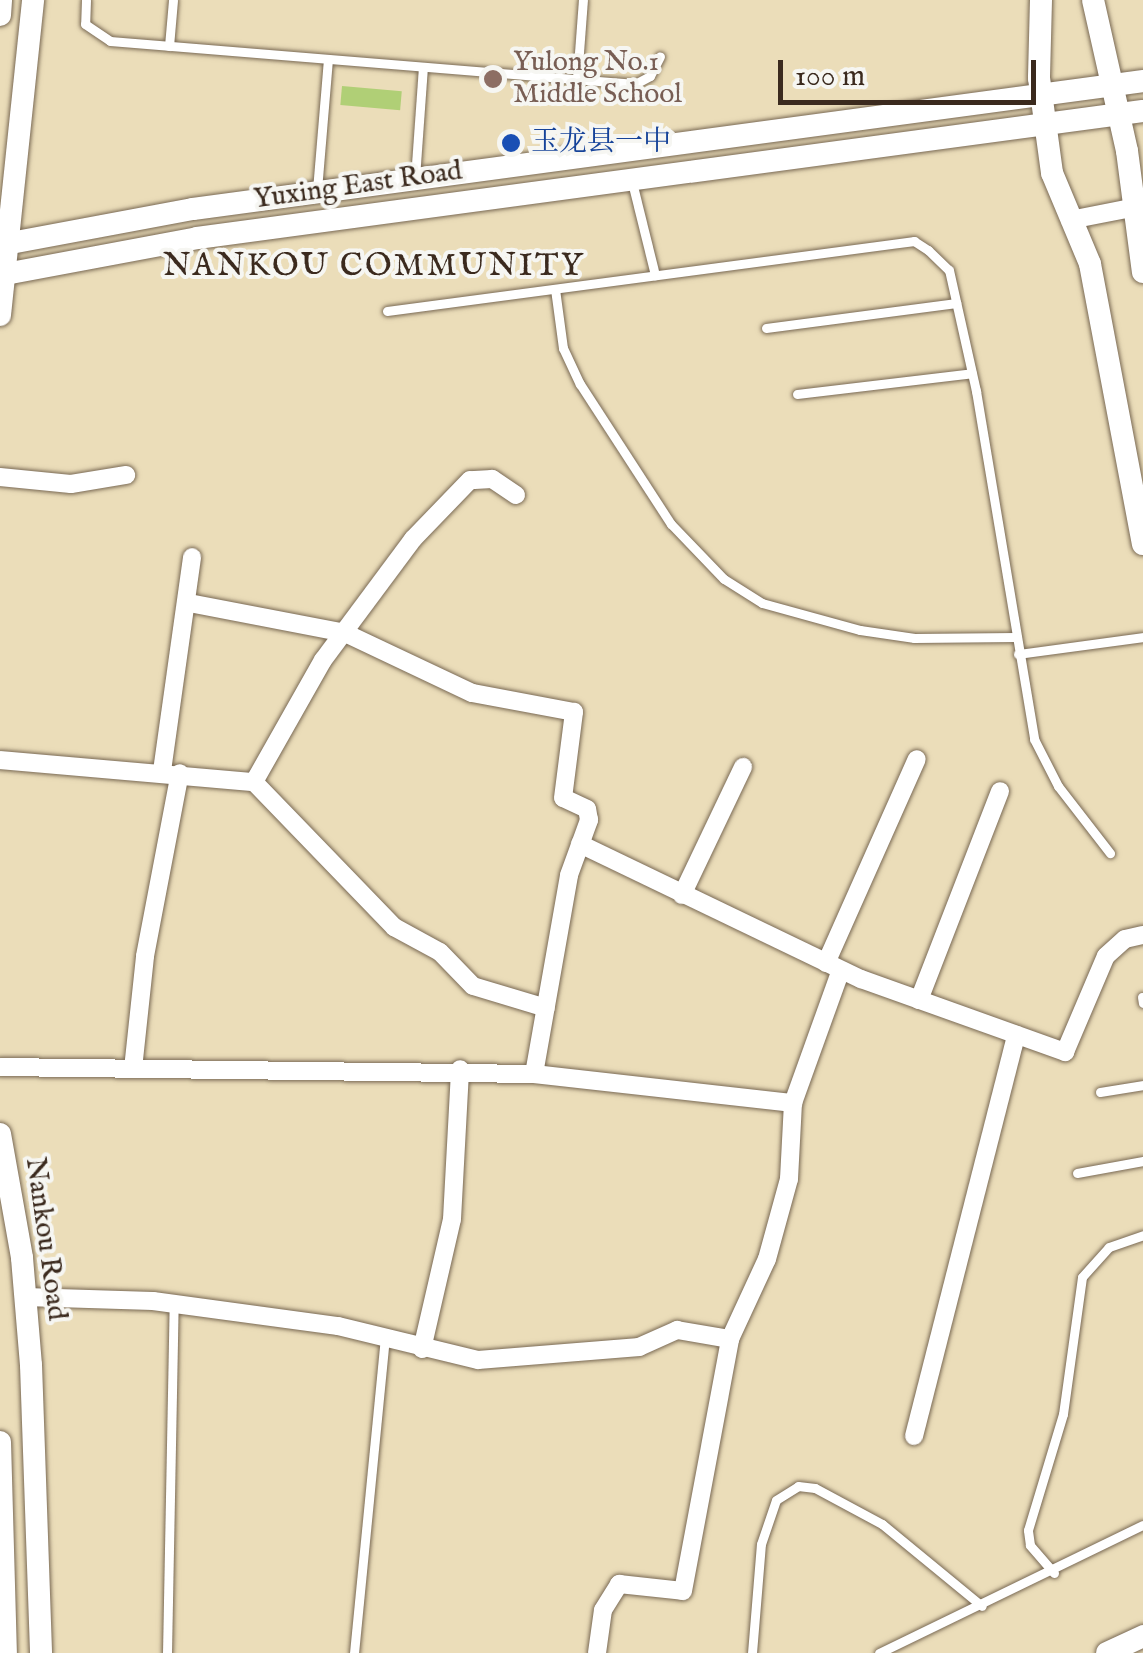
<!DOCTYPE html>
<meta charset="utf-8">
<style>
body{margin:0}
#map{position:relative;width:1143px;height:1653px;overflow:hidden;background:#ebddb9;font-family:"IM FELL English","Noto Serif SC",serif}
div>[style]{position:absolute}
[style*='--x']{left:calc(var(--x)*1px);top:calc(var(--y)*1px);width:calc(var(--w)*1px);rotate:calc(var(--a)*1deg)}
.green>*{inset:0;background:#b0cf76;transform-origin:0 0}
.roads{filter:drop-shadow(0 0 2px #796954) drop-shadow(0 0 2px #796954)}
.lane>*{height:9px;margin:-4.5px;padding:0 4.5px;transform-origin:4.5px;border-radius:4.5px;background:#fff}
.street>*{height:18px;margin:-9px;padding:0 9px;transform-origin:9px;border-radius:9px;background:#fff}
.secondary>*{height:22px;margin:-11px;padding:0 11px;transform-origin:11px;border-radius:11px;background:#fff}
.dots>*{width:28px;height:28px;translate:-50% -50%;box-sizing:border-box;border:5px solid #f6f6f2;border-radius:50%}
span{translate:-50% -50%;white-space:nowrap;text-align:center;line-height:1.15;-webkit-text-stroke:8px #f6f6f2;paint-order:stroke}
.education-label{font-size:28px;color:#785e54}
.left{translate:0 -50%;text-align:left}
.transit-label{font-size:28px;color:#164399}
.street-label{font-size:28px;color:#3b2a1e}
.quarter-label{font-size:32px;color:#3b2a1e;letter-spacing:2.5px}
.scale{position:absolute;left:778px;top:60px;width:258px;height:45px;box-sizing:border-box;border:5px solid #3b2a1e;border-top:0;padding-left:12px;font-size:30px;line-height:35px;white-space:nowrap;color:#3b2a1e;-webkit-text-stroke:8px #f6f6f2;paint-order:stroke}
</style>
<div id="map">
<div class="green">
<i style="left:342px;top:86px;width:60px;height:19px;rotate:5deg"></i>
</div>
<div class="roads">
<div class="lane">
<i style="--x:86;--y:0;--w:24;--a:92"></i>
<i style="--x:85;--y:24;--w:30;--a:34"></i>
<i style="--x:110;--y:41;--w:527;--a:4.68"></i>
<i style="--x:635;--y:84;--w:17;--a:-28"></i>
<i style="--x:650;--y:76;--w:22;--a:-63"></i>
<i style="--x:169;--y:46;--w:46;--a:-85"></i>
<i style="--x:577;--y:79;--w:79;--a:-85.7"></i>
<i style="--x:415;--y:178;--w:111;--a:-85.9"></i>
<i style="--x:632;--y:182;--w:96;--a:76.1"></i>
<i style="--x:317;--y:190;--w:131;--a:-85.2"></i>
<i style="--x:555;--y:289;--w:60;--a:82.3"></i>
<i style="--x:563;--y:348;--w:40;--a:65"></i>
<i style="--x:580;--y:384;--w:167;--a:57"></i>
<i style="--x:671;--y:524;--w:76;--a:46.1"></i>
<i style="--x:724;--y:579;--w:45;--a:32.3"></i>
<i style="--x:762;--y:603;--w:102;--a:15.4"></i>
<i style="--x:860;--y:630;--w:55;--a:8.4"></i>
<i style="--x:914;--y:638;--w:102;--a:-0.6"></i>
<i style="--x:387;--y:311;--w:532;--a:-7.57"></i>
<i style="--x:914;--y:241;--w:17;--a:33"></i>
<i style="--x:928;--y:250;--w:29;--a:44"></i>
<i style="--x:949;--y:270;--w:124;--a:77.4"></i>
<i style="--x:976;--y:391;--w:353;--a:80.5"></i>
<i style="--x:1034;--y:739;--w:53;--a:62.9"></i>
<i style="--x:1058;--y:786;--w:85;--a:52.2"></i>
<i style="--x:766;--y:328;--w:192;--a:-7.5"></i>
<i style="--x:797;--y:394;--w:176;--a:-6.8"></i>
<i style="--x:1018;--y:654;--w:126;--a:-7.7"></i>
<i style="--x:1142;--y:997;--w:6;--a:81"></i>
<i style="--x:1100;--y:1092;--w:44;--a:-9.2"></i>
<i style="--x:1077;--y:1173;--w:67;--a:-10.3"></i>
<i style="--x:1054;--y:1573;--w:37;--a:-131"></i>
<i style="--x:1030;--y:1545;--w:15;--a:-98"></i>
<i style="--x:1028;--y:1530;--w:121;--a:-73.2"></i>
<i style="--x:1063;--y:1414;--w:138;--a:-82.1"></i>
<i style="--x:1082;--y:1277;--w:40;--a:-48"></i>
<i style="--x:1109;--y:1247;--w:36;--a:-19"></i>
<i style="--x:167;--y:1653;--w:349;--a:-88.9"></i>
<i style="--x:354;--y:1653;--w:317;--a:-84.4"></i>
<i style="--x:752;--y:1653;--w:109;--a:-85.3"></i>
<i style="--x:761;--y:1544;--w:46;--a:-71.2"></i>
<i style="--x:776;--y:1500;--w:26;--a:-32"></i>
<i style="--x:798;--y:1486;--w:17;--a:7"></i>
<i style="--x:815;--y:1488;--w:76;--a:28.2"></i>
<i style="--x:882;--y:1524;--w:129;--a:39.4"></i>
<i style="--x:879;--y:1653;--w:293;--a:-25.9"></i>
</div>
<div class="street">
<i style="--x:1070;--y:220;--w:67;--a:-11.1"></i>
<i style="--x:0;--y:477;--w:71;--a:5.6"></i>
<i style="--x:71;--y:484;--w:56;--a:-9.3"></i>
<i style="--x:516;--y:495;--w:29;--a:-146"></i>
<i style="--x:492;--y:479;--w:22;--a:177"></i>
<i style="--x:470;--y:480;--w:82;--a:134"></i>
<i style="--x:413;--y:539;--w:151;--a:126.6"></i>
<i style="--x:323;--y:660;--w:140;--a:119.5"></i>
<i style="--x:254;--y:782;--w:202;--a:46"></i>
<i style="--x:394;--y:927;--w:52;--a:28.5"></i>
<i style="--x:440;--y:952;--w:47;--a:45.9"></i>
<i style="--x:473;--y:986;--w:76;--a:16.8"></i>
<i style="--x:0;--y:760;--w:255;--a:5"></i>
<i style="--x:162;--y:771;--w:216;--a:-82"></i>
<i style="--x:580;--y:844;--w:312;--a:25.7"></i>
<i style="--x:861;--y:979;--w:217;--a:19.7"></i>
<i style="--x:1065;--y:1052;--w:104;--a:-66.9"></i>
<i style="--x:1106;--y:956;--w:25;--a:-42"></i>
<i style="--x:1125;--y:939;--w:18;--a:-13"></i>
<i style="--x:682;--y:895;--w:142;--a:-64.5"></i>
<i style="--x:826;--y:963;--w:223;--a:-66"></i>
<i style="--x:919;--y:1000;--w:224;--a:-68.8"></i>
<i style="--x:0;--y:1067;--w:534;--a:0.75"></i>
<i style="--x:534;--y:1074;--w:202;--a:-80"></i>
<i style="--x:569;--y:875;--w:59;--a:-70"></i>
<i style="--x:589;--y:820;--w:11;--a:-100"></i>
<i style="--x:587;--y:809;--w:26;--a:-155"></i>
<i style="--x:563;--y:798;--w:87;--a:-82.7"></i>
<i style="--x:574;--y:712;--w:104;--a:-169.4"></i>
<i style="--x:472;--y:693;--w:140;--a:-154.7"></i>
<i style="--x:345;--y:633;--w:159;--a:-169.1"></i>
<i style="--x:133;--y:1069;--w:114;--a:-83.9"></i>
<i style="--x:145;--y:956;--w:186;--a:-79.2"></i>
<i style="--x:534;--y:1074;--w:261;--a:6.4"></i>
<i style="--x:793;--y:1103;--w:141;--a:-70.2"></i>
<i style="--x:25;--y:1297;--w:128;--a:1.8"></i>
<i style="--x:153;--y:1301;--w:187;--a:7.7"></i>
<i style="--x:338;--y:1326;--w:144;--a:13.7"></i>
<i style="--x:478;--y:1360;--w:162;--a:-4.6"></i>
<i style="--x:639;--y:1347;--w:42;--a:-24.1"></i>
<i style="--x:677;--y:1330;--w:54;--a:9.6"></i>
<i style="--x:422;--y:1349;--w:133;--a:-77"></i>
<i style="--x:452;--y:1219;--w:150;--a:-86.9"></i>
<i style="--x:914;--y:1436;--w:414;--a:-75.7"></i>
<i style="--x:597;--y:1653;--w:43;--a:-82.1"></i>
<i style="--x:603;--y:1610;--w:31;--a:-58"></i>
<i style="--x:619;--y:1584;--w:64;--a:6.2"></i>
<i style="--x:683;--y:1591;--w:256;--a:-79.4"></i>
<i style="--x:730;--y:1339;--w:88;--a:-65.2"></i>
<i style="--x:767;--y:1259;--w:83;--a:-74.6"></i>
<i style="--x:789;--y:1179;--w:76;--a:-87"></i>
</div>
<div class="secondary">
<i style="--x:1041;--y:0;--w:78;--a:91.5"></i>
<i style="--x:1039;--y:78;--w:96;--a:82.2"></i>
<i style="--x:1052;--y:173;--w:99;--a:67.3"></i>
<i style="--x:1090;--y:264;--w:285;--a:79.3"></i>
<i style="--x:1093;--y:0;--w:155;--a:77.3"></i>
<i style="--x:1127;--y:151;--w:122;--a:82.5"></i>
<i style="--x:0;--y:15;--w:15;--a:-86"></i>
<i style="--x:0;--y:245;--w:196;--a:-10.6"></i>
<i style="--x:193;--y:209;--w:959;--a:-7.67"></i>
<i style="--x:0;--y:275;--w:200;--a:-10.6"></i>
<i style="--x:197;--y:238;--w:954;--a:-7.65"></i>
<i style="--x:0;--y:315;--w:317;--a:-84"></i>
<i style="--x:0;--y:1134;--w:126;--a:79.9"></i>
<i style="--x:22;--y:1258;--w:107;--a:85.2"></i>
<i style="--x:31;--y:1365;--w:288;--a:88"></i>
<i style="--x:0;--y:1442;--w:211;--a:88.4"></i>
<i style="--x:1107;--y:1653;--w:40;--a:-25"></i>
</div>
</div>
<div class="dots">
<i style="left:493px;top:79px;background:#8d6e63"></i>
<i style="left:511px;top:143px;background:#1a4fb4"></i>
</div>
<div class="education-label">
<span class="left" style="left:513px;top:79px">Yulong No.1<br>Middle School</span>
</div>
<div class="transit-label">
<span class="left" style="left:531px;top:143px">玉龙县一中</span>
</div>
<div class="street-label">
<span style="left:358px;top:186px;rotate:-8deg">Yuxing East Road</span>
<span style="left:45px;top:1239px;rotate:82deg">Nankou Road</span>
</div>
<div class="quarter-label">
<span style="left:374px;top:267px">NANKOU COMMUNITY</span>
</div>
<div class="scale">100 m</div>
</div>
